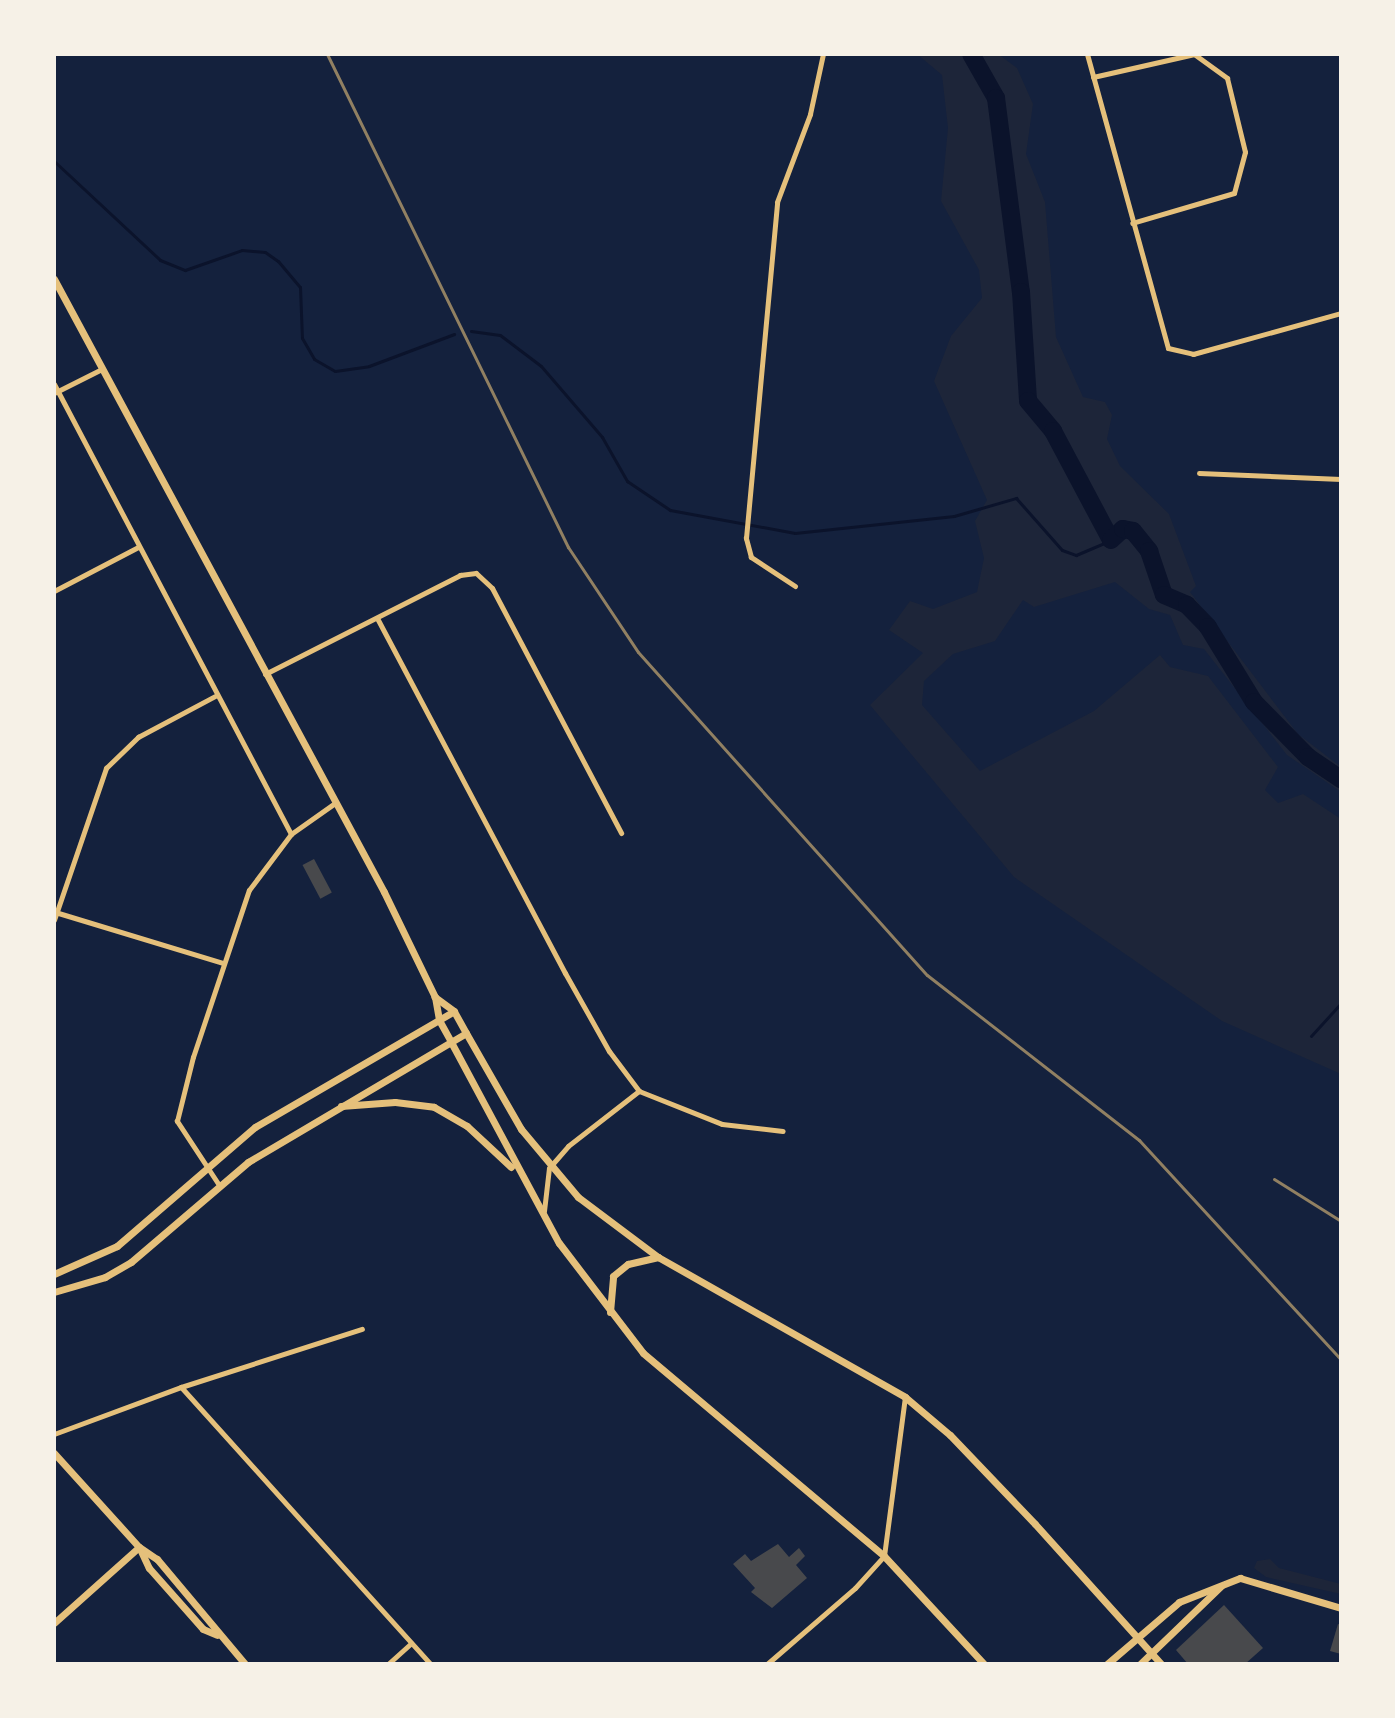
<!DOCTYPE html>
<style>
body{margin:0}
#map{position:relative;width:1395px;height:1718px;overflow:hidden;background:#14213d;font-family:"Fira Sans",sans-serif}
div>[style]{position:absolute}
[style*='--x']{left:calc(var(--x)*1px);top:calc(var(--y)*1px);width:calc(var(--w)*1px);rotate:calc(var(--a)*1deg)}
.green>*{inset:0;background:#1d2539}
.stream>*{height:3px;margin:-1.5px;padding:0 1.5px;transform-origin:1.5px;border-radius:1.5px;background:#0b132b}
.river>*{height:18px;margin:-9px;padding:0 9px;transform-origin:9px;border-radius:9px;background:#0b132b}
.building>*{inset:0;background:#48494c;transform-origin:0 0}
.minor>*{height:5px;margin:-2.5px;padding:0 2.5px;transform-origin:2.5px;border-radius:2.5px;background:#e5c07b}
.secondary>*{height:7px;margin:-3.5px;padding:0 3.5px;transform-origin:3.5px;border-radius:3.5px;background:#e5c07b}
.primary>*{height:7px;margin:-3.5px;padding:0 3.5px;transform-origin:3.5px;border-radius:3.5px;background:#e5c07b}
.rail>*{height:3px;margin:-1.5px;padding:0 1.5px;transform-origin:1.5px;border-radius:1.5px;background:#918062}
span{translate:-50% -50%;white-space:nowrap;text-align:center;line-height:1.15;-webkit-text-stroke:6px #f6f1e7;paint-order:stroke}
.frame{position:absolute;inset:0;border:56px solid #f6f1e7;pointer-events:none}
</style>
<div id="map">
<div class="green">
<i style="clip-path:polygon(917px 54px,998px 54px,1017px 68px,1033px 104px,1026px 154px,1045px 202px,1056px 337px,1083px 397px,1105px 402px,1112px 415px,1107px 439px,1120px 466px,1169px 514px,1196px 586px,1190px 592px,1298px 734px,1341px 767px,1341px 792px,1287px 755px,1204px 649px,1183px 645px,1170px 615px,1149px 609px,1115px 582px,1034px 607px,1023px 600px,995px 641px,953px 654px,924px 681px,922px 705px,980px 771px,1094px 711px,1160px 655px,1170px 667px,1208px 676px,1278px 767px,1265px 790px,1278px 803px,1303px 794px,1341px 819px,1341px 1074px,1222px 1021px,1014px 877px,870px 705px,923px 653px,889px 630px,910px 601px,933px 609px,977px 592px,984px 558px,975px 521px,987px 500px,934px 381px,951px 336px,982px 298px,979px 270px,941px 201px,948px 128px,942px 75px)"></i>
<i style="clip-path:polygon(1270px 1559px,1279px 1568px,1341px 1584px,1341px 1594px,1266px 1577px,1254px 1568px,1257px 1561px)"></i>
</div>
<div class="stream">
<i style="--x:54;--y:161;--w:145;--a:43"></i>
<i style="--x:160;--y:260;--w:27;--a:22"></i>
<i style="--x:185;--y:270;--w:60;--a:-19.3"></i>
<i style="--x:242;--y:250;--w:23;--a:5"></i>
<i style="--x:265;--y:252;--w:16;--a:35"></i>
<i style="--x:278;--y:261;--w:34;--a:50"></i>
<i style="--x:300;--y:287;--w:51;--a:87.8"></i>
<i style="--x:302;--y:338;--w:24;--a:60"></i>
<i style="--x:314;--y:359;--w:24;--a:30"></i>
<i style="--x:335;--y:371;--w:34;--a:-8"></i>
<i style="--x:369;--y:366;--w:91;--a:-20.6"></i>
<i style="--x:471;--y:331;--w:29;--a:8"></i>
<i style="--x:500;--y:335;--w:51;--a:37.1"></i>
<i style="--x:541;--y:366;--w:94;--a:49.3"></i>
<i style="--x:602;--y:437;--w:51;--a:60.4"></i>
<i style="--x:627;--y:481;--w:52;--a:34"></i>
<i style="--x:670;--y:510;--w:127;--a:10.4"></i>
<i style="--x:795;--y:533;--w:160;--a:-6.1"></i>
<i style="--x:954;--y:516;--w:65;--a:-16.2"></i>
<i style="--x:1016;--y:498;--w:69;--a:48.5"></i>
<i style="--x:1062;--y:550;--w:15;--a:20"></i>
<i style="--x:1076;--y:555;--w:38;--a:-23"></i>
<i style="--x:1311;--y:1036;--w:45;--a:-47.7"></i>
</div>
<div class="river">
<i style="--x:971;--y:54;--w:51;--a:60.4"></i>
<i style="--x:996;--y:98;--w:196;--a:82.7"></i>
<i style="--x:1021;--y:292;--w:109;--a:86.3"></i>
<i style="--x:1028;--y:401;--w:39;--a:50"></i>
<i style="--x:1053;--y:431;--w:123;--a:62"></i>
<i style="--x:1111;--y:540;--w:16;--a:-43"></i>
<i style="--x:1123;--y:529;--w:10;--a:11"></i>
<i style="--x:1133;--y:531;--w:26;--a:51"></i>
<i style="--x:1149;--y:551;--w:46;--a:71.2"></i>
<i style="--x:1164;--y:595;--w:25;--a:23"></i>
<i style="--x:1187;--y:605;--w:30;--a:46"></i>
<i style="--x:1208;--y:627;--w:88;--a:58.5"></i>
<i style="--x:1254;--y:702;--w:77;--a:45.5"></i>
<i style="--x:1308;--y:757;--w:40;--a:34"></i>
</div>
<div class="building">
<i style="left:314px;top:859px;width:38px;height:13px;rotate:62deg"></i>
<i style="clip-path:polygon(778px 1544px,789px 1557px,799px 1548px,805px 1556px,796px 1565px,807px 1578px,772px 1608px,751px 1592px,755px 1588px,733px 1564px,745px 1554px,751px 1561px)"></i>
<i style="clip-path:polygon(1224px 1605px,1263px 1648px,1245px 1664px,1188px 1664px,1176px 1650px)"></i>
<i style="clip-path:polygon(1338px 1624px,1341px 1625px,1341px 1654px,1330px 1651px)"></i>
</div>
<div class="minor">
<i style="--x:1087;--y:54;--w:305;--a:74.6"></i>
<i style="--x:1168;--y:348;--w:26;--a:13"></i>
<i style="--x:1193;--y:354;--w:154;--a:-15.5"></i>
<i style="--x:1093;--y:77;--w:104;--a:-12.8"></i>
<i style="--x:1194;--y:54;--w:41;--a:36"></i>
<i style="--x:1227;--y:78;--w:76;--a:76.3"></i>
<i style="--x:1245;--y:152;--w:42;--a:105"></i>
<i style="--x:1234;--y:193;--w:106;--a:163.6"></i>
<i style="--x:54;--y:384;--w:509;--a:62.23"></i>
<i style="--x:54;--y:393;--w:54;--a:-26.6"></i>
<i style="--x:1199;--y:473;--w:142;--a:2.4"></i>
<i style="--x:795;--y:586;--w:53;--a:-146.6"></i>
<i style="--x:751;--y:557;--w:20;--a:-105"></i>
<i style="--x:746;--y:538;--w:337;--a:-84.7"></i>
<i style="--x:777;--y:202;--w:94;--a:-69.4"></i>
<i style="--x:810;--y:114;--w:61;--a:-77.8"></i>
<i style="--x:54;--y:591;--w:95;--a:-27.6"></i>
<i style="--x:377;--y:618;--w:402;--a:62.1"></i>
<i style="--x:565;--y:973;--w:90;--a:60.6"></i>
<i style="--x:609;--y:1051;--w:50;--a:53.1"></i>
<i style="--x:639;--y:1091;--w:89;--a:21.7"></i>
<i style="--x:722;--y:1124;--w:61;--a:6.5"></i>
<i style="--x:265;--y:674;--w:219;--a:-26.9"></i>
<i style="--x:460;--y:575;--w:16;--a:-7"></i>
<i style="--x:476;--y:573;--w:22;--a:43"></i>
<i style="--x:492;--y:588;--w:277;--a:62.2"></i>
<i style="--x:55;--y:912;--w:176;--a:16.9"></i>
<i style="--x:54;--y:920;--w:161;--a:-71.1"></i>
<i style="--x:106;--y:768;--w:45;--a:-44.1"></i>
<i style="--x:138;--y:737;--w:87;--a:-28"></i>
<i style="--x:219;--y:1185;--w:77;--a:-123.3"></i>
<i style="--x:177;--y:1121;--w:66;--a:-76"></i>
<i style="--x:193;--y:1057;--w:176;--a:-71.5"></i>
<i style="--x:249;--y:890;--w:70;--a:-53.1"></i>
<i style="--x:291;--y:834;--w:54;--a:-35.2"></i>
<i style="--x:544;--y:1211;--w:43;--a:-83.4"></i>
<i style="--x:549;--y:1168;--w:29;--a:-49"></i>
<i style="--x:568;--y:1146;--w:90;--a:-37.8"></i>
<i style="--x:181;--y:1387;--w:190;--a:-17.8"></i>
<i style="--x:54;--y:1434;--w:135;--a:-20.3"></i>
<i style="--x:181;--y:1387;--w:372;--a:48"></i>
<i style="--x:388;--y:1664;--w:31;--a:-42"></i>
<i style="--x:767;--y:1664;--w:116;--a:-40.8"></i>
<i style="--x:855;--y:1588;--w:43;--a:-47.8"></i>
<i style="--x:884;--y:1556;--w:160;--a:-82.5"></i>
</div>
<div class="secondary">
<i style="--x:466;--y:1033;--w:111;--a:60.2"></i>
<i style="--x:521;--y:1129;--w:89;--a:50"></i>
<i style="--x:578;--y:1197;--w:100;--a:36.9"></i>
<i style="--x:658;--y:1257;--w:284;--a:29.5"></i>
<i style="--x:905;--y:1397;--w:59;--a:40.2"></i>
<i style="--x:950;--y:1435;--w:123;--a:46.3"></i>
<i style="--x:1035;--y:1524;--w:188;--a:48"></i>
<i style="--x:451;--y:1042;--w:228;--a:61.8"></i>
<i style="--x:559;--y:1243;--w:138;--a:52.6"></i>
<i style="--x:643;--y:1353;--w:315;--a:40.1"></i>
<i style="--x:884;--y:1556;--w:147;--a:47.2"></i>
<i style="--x:341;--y:1106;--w:54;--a:-4.2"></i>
<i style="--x:395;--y:1102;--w:39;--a:7"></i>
<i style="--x:434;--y:1107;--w:38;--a:30"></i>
<i style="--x:467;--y:1126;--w:60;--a:43"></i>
<i style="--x:610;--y:1312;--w:36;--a:-85"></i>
<i style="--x:613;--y:1276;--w:19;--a:-39"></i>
<i style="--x:628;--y:1264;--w:31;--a:-13"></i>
<i style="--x:54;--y:1453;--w:127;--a:47.9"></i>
<i style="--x:139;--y:1547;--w:22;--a:34"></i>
<i style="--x:157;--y:1559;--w:137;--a:50"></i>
<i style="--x:140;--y:1549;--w:21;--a:65"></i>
<i style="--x:149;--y:1568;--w:81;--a:48.5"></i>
<i style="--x:203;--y:1629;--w:15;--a:23"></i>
<i style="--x:54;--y:1623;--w:114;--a:-41.8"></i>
<i style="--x:1107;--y:1664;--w:95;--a:-40.7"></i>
<i style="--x:1179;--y:1602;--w:66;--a:-21.5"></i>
<i style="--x:1240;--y:1578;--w:105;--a:16.5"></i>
<i style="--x:1140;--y:1664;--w:112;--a:-43.9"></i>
</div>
<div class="primary">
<i style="--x:54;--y:279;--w:696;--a:61.7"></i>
<i style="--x:384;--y:892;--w:117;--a:64.1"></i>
<i style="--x:435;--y:997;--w:23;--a:80"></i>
<i style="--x:439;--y:1020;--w:25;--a:61"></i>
<i style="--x:54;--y:1274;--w:69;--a:-24"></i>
<i style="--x:117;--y:1246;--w:182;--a:-40.8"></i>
<i style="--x:255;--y:1127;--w:230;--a:-30.2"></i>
<i style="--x:54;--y:1292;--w:53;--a:-16.4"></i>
<i style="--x:105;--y:1277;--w:30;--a:-30"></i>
<i style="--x:131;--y:1262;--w:154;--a:-40.5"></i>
<i style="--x:248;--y:1162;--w:253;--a:-30.6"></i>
<i style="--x:466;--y:1033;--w:25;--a:-119"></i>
<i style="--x:454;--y:1011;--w:24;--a:-144"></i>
</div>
<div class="rail">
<i style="--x:327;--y:54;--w:549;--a:63.95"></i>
<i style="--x:568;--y:547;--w:126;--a:56.3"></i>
<i style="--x:638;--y:652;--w:433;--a:48.2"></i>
<i style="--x:927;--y:975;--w:269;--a:37.9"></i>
<i style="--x:1139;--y:1140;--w:299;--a:47.4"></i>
<i style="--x:1274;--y:1179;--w:79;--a:32.1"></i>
</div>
<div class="frame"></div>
</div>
